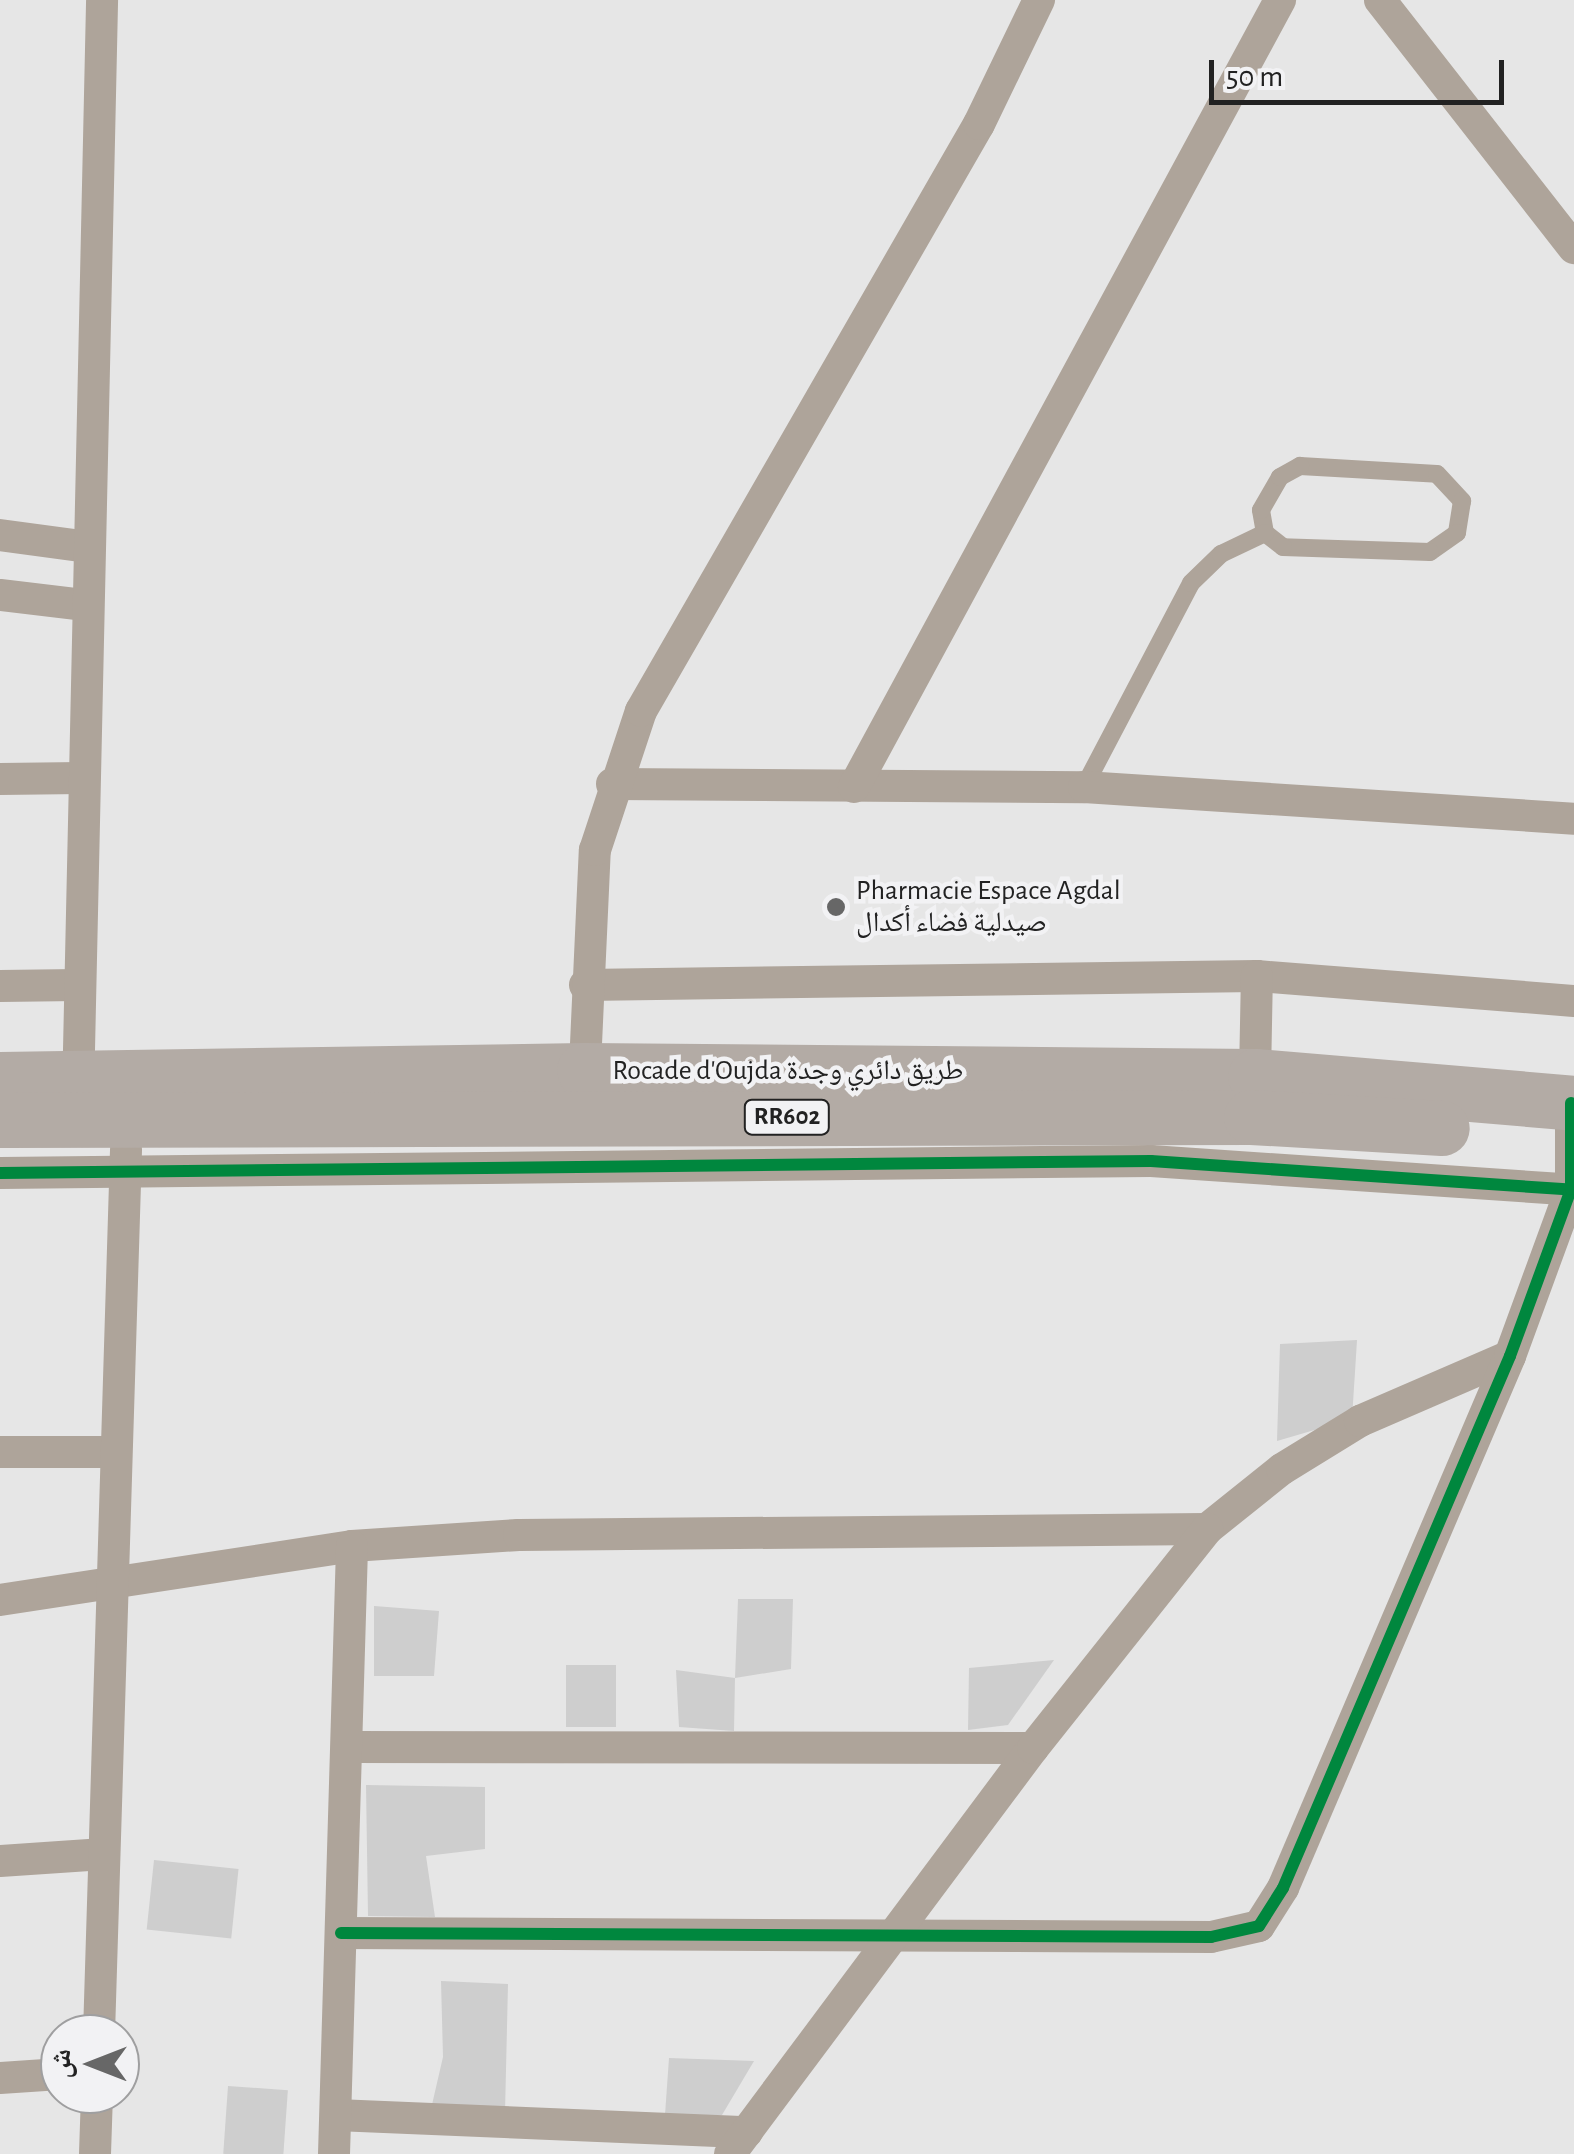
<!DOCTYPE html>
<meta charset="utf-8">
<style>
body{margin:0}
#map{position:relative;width:1574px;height:2154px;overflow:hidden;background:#e6e6e6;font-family:"Alegreya Sans","Noto Naskh Arabic",sans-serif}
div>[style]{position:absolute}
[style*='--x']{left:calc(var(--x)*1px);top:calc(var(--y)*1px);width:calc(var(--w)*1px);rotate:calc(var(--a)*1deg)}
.building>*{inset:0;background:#cecece;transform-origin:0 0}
.lane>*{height:18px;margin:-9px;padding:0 9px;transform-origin:9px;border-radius:9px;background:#aea49a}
.street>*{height:32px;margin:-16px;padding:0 16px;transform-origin:16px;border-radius:16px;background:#aea49a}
.highway>*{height:55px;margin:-27.5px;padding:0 27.5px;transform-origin:27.5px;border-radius:27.5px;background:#b3aba5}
.cycleway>*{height:12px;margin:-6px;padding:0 6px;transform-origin:6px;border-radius:6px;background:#00873e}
.dots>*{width:28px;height:28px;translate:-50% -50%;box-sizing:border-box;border:5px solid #f2f2f4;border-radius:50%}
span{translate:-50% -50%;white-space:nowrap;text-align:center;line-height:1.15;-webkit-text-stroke:9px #f2f2f4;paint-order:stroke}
.shield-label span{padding:2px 8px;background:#f2f2f4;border:2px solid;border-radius:8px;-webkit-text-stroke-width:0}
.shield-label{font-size:25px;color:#222;font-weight:700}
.poi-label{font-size:28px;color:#222}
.left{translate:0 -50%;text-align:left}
.street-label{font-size:28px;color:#222}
.north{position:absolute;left:40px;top:2014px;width:100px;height:100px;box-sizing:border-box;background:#f2f2f4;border:2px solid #9f9fa0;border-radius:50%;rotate:270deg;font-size:28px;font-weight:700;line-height:40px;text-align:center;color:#222}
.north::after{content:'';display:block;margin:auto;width:35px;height:45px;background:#676767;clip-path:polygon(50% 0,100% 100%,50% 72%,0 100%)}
.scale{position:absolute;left:1209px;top:60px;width:295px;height:45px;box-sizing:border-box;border:5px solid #222;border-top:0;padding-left:12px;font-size:30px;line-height:35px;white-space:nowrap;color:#222;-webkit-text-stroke:8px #f2f2f4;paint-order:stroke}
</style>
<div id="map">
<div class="building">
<i style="clip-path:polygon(1357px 1340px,1352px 1419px,1277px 1441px,1280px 1344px)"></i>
<i style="clip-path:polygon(738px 1599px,793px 1599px,791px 1669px,735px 1678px,734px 1731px,679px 1727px,676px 1670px,735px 1678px)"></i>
<i style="clip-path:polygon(374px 1606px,439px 1611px,434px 1676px,374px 1676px)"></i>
<i style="clip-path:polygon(1054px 1660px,1008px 1725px,968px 1730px,969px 1668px)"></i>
<i style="left:566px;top:1665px;width:50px;height:62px"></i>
<i style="clip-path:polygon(366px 1785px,485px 1787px,485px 1849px,426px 1856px,435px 1917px,368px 1916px)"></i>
<i style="left:154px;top:1860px;width:85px;height:70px;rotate:6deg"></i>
<i style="clip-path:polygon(441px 1981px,508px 1984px,505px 2113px,431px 2109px,443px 2057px)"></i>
<i style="clip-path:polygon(669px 2058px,754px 2061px,722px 2115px,665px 2115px)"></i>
<i style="left:228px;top:2086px;width:60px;height:68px;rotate:4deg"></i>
</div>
<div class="lane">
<i style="--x:1300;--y:466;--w:137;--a:3.3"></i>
<i style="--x:1437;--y:474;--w:37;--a:47"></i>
<i style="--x:1462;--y:501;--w:32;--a:99"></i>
<i style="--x:1457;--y:533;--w:33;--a:145"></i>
<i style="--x:1430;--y:552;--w:147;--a:-178.1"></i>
<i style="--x:1283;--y:547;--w:23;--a:-142"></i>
<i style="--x:1265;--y:533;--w:23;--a:-100"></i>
<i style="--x:1261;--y:510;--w:38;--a:-60"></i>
<i style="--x:1280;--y:477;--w:23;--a:-29"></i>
<i style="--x:1084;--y:787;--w:230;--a:-62.3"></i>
<i style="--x:1191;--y:583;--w:42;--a:-44"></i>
<i style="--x:1221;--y:554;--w:49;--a:-25.5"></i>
</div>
<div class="street">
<i style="--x:1380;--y:0;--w:315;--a:52"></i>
<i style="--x:0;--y:535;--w:90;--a:7.7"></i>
<i style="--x:0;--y:595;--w:86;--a:6.7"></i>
<i style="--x:0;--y:779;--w:81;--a:-0.7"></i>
<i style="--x:612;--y:784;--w:472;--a:0.4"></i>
<i style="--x:1084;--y:787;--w:491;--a:3.7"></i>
<i style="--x:854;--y:787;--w:895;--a:-61.57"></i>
<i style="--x:585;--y:985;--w:672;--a:-0.77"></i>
<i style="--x:1257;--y:976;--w:318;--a:4.5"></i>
<i style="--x:0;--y:986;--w:78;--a:-0.7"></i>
<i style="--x:1255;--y:1076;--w:100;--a:-88.9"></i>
<i style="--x:584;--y:1088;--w:238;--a:-87.4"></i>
<i style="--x:595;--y:850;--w:146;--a:-71.7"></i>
<i style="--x:641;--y:711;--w:677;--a:-60.07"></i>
<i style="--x:979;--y:124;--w:138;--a:-64.2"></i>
<i style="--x:78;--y:1095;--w:1095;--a:-88.74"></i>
<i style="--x:0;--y:1173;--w:1151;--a:-0.6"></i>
<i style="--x:1151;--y:1161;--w:424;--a:3.9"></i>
<i style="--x:0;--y:1452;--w:114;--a:0"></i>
<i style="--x:0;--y:1600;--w:356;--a:-8.7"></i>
<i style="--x:352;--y:1546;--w:167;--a:-3.8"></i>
<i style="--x:519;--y:1535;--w:688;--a:-0.5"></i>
<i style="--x:1207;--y:1529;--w:96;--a:-38.7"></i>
<i style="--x:1282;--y:1469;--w:92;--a:-31.6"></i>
<i style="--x:1360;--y:1421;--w:163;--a:-23.4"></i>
<i style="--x:348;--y:1747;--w:685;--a:0.08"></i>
<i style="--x:0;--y:1861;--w:104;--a:-3.9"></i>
<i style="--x:341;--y:1933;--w:870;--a:0.26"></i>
<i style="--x:1211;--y:1937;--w:49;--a:-12.9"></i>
<i style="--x:1259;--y:1926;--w:45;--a:-57.7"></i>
<i style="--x:1283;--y:1888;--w:578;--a:-66.89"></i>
<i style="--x:1510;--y:1356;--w:178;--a:-69.9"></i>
<i style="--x:1571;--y:1189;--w:86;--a:-90"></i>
<i style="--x:99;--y:2034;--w:885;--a:-88.25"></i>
<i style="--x:0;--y:2078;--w:60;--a:-3.8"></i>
<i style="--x:336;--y:2115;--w:411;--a:2.4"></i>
<i style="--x:95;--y:2154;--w:60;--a:-88.1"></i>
<i style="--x:334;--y:2154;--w:608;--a:-88.3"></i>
<i style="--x:730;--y:2154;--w:507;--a:-53.27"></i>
<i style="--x:1033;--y:1748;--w:280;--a:-51.5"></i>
</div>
<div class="highway">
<i style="--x:0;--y:1079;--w:584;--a:-0.88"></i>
<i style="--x:584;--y:1070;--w:671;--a:0.51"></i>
<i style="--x:1255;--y:1076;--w:320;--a:4.8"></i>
<i style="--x:0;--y:1120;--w:1251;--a:-0.14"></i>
<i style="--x:1251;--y:1117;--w:191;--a:3.3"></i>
</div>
<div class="cycleway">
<i style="--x:0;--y:1173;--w:1151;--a:-0.6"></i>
<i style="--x:1151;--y:1161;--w:424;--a:3.9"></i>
<i style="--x:341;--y:1933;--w:870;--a:0.26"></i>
<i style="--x:1211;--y:1937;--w:49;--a:-12.9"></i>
<i style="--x:1259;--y:1926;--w:45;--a:-57.7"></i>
<i style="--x:1283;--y:1888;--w:578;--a:-66.89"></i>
<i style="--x:1510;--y:1356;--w:178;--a:-69.9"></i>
<i style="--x:1571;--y:1189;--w:86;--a:-90"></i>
</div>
<div class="dots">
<i style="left:836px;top:907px;background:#676767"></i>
</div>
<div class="shield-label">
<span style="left:787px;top:1117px">RR602</span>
</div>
<div class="poi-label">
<span class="left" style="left:856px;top:907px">Pharmacie Espace Agdal<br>صيدلية فضاء أكدال</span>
</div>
<div class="street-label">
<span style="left:788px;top:1071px">Rocade d'Oujda طريق دائري وجدة</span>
</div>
<div class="north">ش</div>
<div class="scale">50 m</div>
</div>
